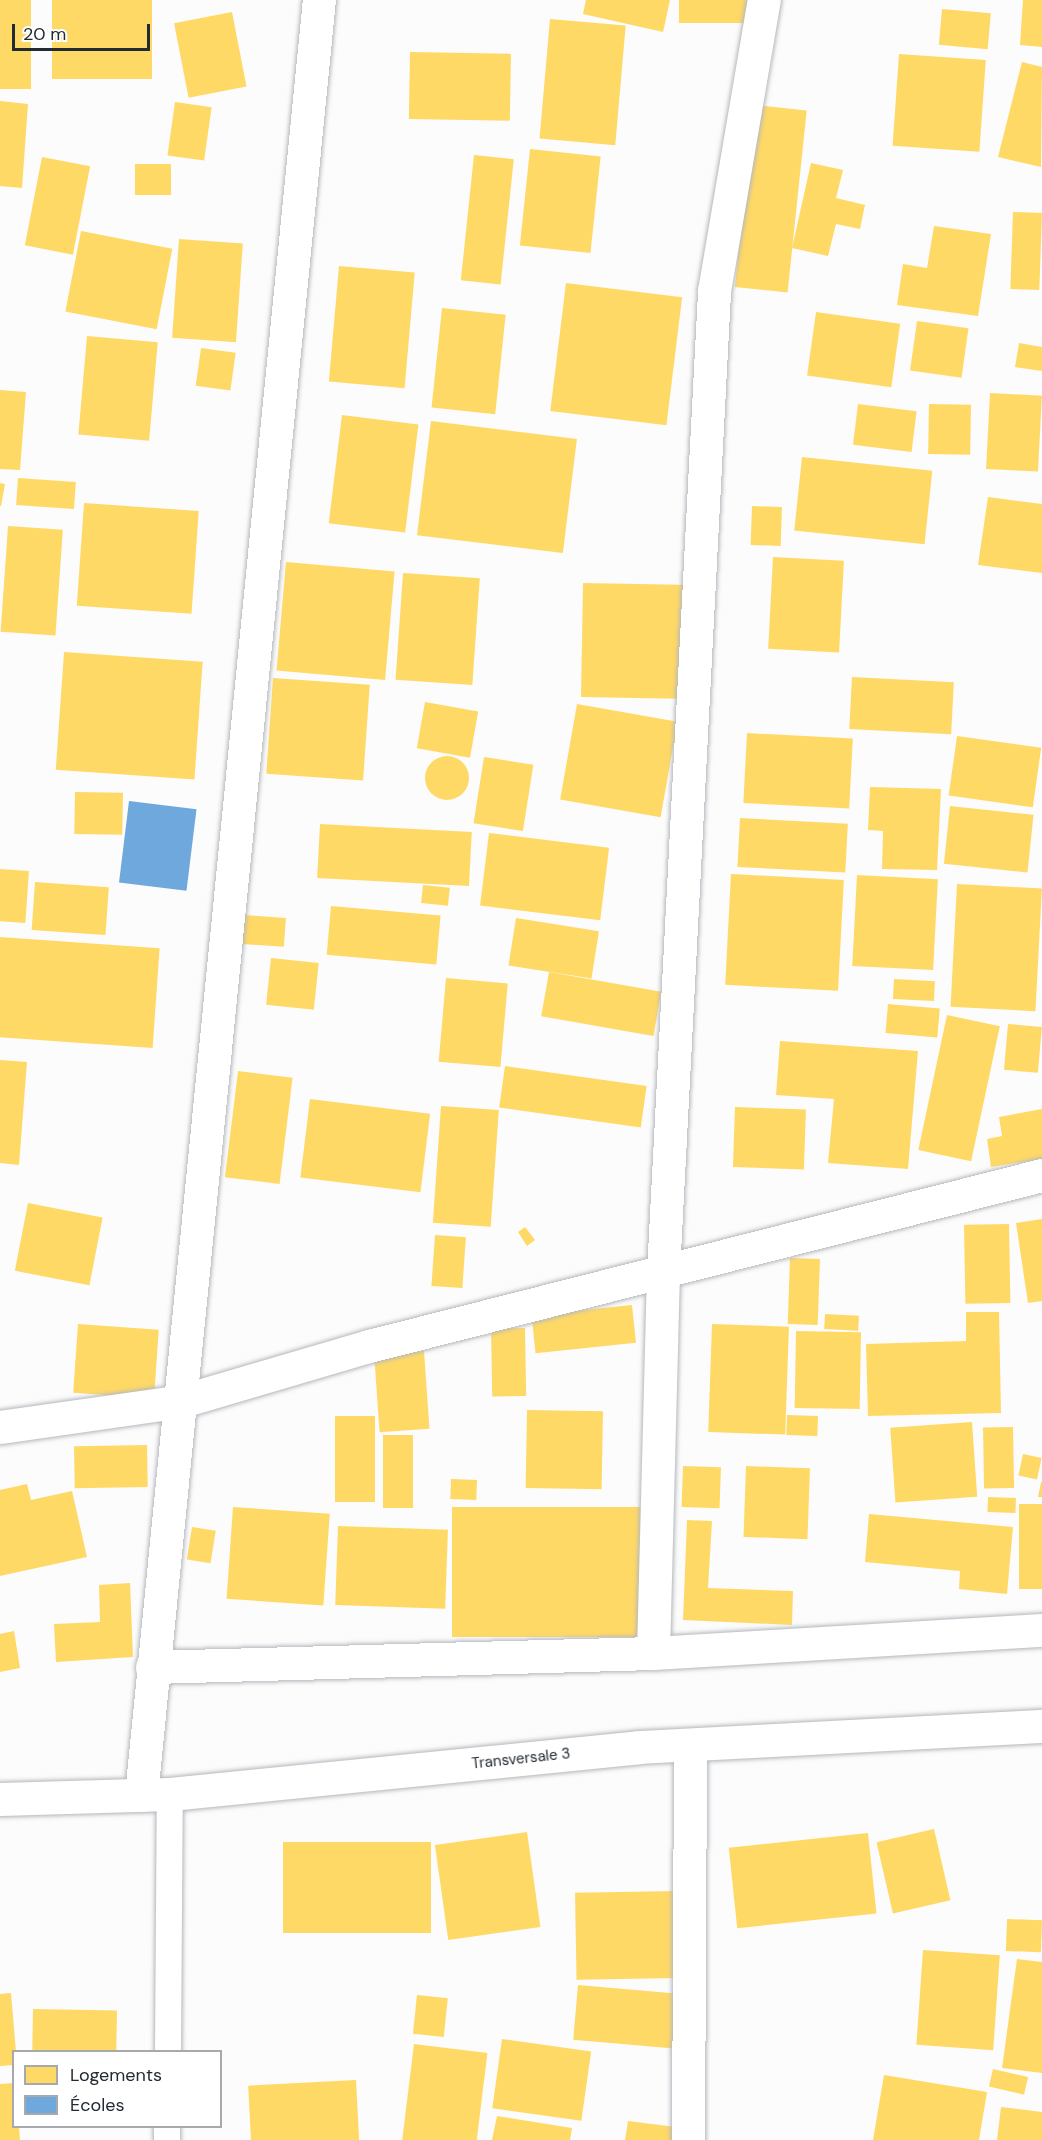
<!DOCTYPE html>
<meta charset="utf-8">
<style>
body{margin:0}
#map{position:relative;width:1042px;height:2140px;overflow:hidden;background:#fcfcfc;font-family:"DM Sans",sans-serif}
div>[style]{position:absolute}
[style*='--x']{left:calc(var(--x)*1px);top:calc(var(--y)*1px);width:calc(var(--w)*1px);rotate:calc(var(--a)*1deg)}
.homes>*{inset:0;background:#ffd966;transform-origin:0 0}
.round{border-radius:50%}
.schools>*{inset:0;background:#6fa8dc;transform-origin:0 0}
.roads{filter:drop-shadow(0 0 2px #b4b8bd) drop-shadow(0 0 2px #b4b8bd)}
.service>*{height:26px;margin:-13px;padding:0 13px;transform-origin:13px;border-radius:13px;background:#fff}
.minor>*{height:33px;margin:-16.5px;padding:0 16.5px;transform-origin:16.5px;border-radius:16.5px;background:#fff}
.secondary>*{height:33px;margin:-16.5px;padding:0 16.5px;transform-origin:16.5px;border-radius:16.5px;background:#fff}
span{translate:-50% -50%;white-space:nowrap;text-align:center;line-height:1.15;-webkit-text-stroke:6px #fff;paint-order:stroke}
.street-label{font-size:15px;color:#222a33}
.legend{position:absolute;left:12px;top:2050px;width:210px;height:78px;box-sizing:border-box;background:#fff;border:2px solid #a7aaad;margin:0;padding:8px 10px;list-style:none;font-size:18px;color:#222a33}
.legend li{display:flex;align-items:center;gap:12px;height:30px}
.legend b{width:30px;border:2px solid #a7aaad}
.scale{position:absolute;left:12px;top:24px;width:138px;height:27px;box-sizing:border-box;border:3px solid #222a33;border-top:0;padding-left:8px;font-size:18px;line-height:21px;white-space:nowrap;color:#222a33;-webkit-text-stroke:4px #fff;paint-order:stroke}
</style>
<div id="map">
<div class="homes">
<i style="left:0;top:0;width:31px;height:89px"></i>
<i style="left:52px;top:0;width:100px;height:79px"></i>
<i style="clip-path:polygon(586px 0,670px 0,663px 32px,583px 14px)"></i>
<i style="left:679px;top:0;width:77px;height:23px"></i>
<i style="clip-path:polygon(1023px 0,1042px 0,1042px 47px,1020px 45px)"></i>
<i style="left:942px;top:9px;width:49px;height:36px;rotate:5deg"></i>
<i style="left:232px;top:12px;width:76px;height:59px;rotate:79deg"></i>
<i style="left:550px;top:19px;width:76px;height:120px;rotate:5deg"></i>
<i style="left:410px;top:52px;width:101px;height:67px;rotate:1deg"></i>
<i style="left:899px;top:54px;width:87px;height:92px;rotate:4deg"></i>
<i style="clip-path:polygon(1022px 62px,1042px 67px,1041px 167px,998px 157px)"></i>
<i style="clip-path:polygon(0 101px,28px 104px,22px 188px,0 186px)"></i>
<i style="left:175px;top:102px;width:37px;height:54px;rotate:8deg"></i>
<i style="left:754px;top:105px;width:53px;height:183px;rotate:6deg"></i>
<i style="left:530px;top:149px;width:71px;height:97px;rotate:6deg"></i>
<i style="left:474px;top:155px;width:40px;height:126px;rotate:6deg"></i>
<i style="left:42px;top:157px;width:49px;height:90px;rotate:11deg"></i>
<i style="clip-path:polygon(811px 163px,843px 170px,836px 198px,865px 205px,860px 229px,836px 224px,828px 256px,792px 248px)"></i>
<i style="left:135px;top:164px;width:36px;height:31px"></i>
<i style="left:1013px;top:212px;width:29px;height:77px;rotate:2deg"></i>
<i style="clip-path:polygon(934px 226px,991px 234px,978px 316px,897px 305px,903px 264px,927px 268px)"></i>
<i style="left:81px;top:231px;width:93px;height:82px;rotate:11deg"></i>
<i style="left:179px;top:239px;width:64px;height:99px;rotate:4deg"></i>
<i style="left:339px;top:266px;width:76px;height:116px;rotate:5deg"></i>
<i style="left:566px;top:283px;width:117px;height:129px;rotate:7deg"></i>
<i style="left:442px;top:308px;width:64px;height:100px;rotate:6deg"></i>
<i style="left:816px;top:312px;width:85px;height:64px;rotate:8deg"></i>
<i style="left:917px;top:321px;width:52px;height:50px;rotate:8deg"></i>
<i style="left:87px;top:336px;width:71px;height:99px;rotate:5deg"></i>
<i style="clip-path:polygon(1019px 343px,1042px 347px,1042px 371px,1015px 367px)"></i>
<i style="left:201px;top:348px;width:35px;height:38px;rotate:8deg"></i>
<i style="clip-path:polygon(0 390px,26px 392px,20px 470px,0 469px)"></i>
<i style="left:990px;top:393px;width:52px;height:76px;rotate:3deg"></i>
<i style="left:858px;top:404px;width:59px;height:41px;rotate:7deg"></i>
<i style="left:929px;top:404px;width:42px;height:50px;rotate:1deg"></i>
<i style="left:342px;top:415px;width:77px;height:109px;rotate:7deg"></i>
<i style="left:431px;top:421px;width:147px;height:115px;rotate:7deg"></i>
<i style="left:802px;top:457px;width:131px;height:74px;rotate:6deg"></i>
<i style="left:18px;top:478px;width:58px;height:27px;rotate:4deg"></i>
<i style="clip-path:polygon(0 483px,5px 484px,1px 506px,0 506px)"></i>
<i style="clip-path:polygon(988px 497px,1042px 504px,1042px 573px,978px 565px)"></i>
<i style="left:84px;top:503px;width:115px;height:103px;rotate:4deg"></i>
<i style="left:752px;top:506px;width:30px;height:39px;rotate:2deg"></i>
<i style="left:8px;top:526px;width:55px;height:106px;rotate:4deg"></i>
<i style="left:773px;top:557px;width:71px;height:92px;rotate:3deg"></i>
<i style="left:286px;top:562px;width:109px;height:109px;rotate:5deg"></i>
<i style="left:403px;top:573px;width:77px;height:107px;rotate:4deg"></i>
<i style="left:583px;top:583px;width:111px;height:114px;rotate:1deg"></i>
<i style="left:64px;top:652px;width:139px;height:118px;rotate:4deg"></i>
<i style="left:852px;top:677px;width:102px;height:52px;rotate:3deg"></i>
<i style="left:273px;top:678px;width:97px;height:96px;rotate:4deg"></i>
<i style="left:425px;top:702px;width:54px;height:47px;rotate:10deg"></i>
<i style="left:577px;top:704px;width:102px;height:97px;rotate:10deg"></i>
<i style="left:747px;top:733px;width:106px;height:70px;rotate:3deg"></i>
<i style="left:957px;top:736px;width:85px;height:60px;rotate:8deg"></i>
<i class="round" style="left:425px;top:756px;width:44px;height:44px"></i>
<i style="left:484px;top:757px;width:50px;height:67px;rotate:9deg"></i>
<i style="clip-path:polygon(870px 787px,941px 789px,937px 870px,882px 869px,883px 831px,868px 830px)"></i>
<i style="left:75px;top:792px;width:48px;height:42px;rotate:1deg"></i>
<i style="left:950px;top:806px;width:84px;height:58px;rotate:6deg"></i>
<i style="left:740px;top:818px;width:108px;height:49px;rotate:3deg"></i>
<i style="left:320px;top:824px;width:152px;height:54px;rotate:3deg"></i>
<i style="left:489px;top:833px;width:121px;height:73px;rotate:7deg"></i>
<i style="left:0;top:869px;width:29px;height:52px;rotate:4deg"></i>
<i style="left:731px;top:874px;width:113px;height:111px;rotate:3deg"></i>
<i style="left:857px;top:875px;width:81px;height:91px;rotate:3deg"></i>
<i style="left:35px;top:882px;width:74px;height:48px;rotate:4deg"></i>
<i style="left:957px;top:884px;width:85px;height:123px;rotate:3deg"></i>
<i style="left:423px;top:885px;width:27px;height:18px;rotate:6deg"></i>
<i style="left:331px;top:906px;width:110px;height:49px;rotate:5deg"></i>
<i style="left:244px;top:915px;width:42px;height:29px;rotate:4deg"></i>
<i style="left:516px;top:918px;width:84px;height:48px;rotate:9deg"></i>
<i style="left:0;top:937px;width:160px;height:100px;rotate:4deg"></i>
<i style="left:271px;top:958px;width:48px;height:47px;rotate:6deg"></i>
<i style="left:549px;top:972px;width:114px;height:45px;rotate:10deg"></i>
<i style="left:446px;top:978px;width:62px;height:84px;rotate:5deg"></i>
<i style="left:894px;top:979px;width:41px;height:20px;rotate:3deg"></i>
<i style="left:888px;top:1004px;width:52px;height:29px;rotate:5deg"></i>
<i style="left:947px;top:1015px;width:54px;height:138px;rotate:12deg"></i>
<i style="left:1008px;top:1024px;width:34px;height:46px;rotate:5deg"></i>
<i style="clip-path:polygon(780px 1041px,918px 1051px,908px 1169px,828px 1163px,834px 1099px,776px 1095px)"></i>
<i style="clip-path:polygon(0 1060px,27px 1062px,19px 1165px,0 1163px)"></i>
<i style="left:505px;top:1066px;width:143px;height:42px;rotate:8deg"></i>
<i style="left:238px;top:1071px;width:55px;height:107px;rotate:7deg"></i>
<i style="left:310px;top:1099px;width:121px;height:79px;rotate:7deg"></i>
<i style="left:441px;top:1106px;width:58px;height:117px;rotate:4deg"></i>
<i style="left:735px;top:1107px;width:71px;height:60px;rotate:2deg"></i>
<i style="clip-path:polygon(1042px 1109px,1042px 1159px,991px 1167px,987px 1139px,1002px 1136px,999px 1117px)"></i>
<i style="left:28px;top:1203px;width:76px;height:69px;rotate:11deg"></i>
<i style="clip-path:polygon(1042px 1219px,1042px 1301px,1028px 1303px,1016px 1223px)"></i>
<i style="left:1009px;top:1224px;width:79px;height:45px;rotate:89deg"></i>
<i style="clip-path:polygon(525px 1227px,535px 1240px,527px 1246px,518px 1232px)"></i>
<i style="left:435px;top:1235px;width:31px;height:51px;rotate:4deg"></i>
<i style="left:790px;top:1258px;width:30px;height:66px;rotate:2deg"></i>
<i style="left:632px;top:1305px;width:38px;height:101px;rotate:84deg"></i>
<i style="clip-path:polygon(966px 1312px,999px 1312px,1001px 1413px,868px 1416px,866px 1344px,966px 1341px)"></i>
<i style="left:825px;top:1314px;width:34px;height:15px;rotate:3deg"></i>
<i style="left:78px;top:1324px;width:81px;height:69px;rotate:4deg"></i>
<i style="left:712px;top:1324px;width:77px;height:108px;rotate:2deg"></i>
<i style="left:525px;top:1328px;width:68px;height:34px;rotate:89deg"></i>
<i style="left:796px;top:1331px;width:65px;height:77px;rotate:1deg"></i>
<i style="left:424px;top:1351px;width:78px;height:50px;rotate:86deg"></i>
<i style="left:527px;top:1410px;width:76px;height:78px;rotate:1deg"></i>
<i style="left:787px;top:1415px;width:31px;height:20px;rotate:2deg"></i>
<i style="left:335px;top:1416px;width:40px;height:86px"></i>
<i style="left:972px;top:1422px;width:75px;height:82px;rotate:86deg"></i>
<i style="left:1013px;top:1427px;width:61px;height:30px;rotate:89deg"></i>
<i style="left:383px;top:1435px;width:30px;height:73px"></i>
<i style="left:147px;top:1445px;width:42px;height:73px;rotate:89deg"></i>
<i style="left:1023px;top:1454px;width:19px;height:22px;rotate:12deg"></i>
<i style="left:683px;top:1466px;width:38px;height:41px;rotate:2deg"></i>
<i style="left:746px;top:1466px;width:64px;height:71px;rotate:2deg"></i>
<i style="left:451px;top:1479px;width:26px;height:20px;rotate:2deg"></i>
<i style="clip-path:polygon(1041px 1482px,1042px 1482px,1042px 1497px,1038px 1497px)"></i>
<i style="clip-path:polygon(27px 1484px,31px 1500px,72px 1491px,87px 1557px,0 1576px,0 1490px)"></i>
<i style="left:988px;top:1497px;width:28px;height:15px;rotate:2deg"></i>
<i style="left:1019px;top:1504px;width:23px;height:85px"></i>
<i style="left:233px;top:1507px;width:97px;height:92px;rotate:4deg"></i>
<i style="left:452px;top:1507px;width:193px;height:130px"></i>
<i style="clip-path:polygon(869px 1514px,1013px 1527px,1007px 1594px,959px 1589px,960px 1571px,865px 1562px)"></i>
<i style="clip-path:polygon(687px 1520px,712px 1521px,708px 1588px,793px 1591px,792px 1625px,683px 1620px)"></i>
<i style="left:338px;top:1526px;width:110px;height:79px;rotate:2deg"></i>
<i style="left:192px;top:1527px;width:24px;height:33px;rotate:9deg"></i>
<i style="clip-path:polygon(130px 1583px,133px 1657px,56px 1662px,54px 1624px,100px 1622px,99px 1585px)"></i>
<i style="clip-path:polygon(14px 1631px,20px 1668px,0 1672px,0 1634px)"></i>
<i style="left:934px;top:1829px;width:73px;height:59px;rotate:77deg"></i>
<i style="left:527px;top:1832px;width:96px;height:93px;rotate:82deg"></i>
<i style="left:868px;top:1833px;width:81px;height:140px;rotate:84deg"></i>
<i style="left:283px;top:1842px;width:148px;height:91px"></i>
<i style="left:677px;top:1891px;width:87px;height:102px;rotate:89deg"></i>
<i style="left:1007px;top:1919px;width:35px;height:32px;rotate:2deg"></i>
<i style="left:923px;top:1950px;width:77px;height:95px;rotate:4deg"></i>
<i style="clip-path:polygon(1017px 1959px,1042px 1962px,1042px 2073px,1002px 2068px)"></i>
<i style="left:578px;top:1985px;width:101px;height:55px;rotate:5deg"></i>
<i style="clip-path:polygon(11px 1993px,16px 2052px,14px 2065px,0 2066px,0 1994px)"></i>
<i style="left:417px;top:1995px;width:31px;height:39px;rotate:6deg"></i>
<i style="left:33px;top:2009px;width:84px;height:43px;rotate:1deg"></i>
<i style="left:502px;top:2039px;width:90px;height:70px;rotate:8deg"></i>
<i style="left:414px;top:2044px;width:74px;height:97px;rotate:7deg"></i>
<i style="left:993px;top:2069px;width:36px;height:18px;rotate:13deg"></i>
<i style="clip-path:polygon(884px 2075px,987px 2092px,979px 2140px,873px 2140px)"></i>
<i style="left:356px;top:2080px;width:60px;height:108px;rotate:87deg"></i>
<i style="clip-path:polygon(14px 2083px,14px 2126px,19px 2126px,20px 2140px,0 2140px,0 2084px)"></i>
<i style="clip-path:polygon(1001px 2107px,1042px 2112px,1042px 2140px,997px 2140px)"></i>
<i style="clip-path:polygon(497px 2116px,572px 2128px,570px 2140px,492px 2140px)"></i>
<i style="clip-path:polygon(628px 2121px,684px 2128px,682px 2140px,625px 2140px)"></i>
</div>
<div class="schools">
<i style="left:129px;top:801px;width:68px;height:82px;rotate:7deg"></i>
</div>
<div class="roads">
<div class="service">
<i style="--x:168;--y:2052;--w:258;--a:-89.6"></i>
<i style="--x:167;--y:2140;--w:14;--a:-90"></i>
</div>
<div class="minor">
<i style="--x:0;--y:1427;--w:184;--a:-8.1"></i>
<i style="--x:182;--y:1401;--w:195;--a:-16.4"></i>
<i style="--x:369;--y:1346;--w:694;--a:-14.26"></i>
<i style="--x:653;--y:1653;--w:381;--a:-88.5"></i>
<i style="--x:663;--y:1272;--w:982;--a:-87.02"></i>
<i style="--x:714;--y:291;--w:295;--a:-80.3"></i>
<i style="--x:152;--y:1667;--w:501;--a:-1.6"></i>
<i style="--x:653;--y:1653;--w:390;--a:-3.4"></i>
<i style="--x:141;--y:1795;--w:1804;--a:-84.34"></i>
<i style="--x:688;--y:2140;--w:395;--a:-89.7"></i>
</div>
<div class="secondary">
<i style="--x:0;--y:1799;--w:170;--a:-1.7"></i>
<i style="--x:170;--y:1794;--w:471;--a:-5.7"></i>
<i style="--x:639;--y:1747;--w:404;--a:-3"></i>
</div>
</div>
<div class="street-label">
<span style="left:521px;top:1759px;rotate:-6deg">Transversale 3</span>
</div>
<ul class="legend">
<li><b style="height:16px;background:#ffd966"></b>Logements</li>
<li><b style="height:16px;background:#6fa8dc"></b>Écoles</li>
</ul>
<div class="scale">20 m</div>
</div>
